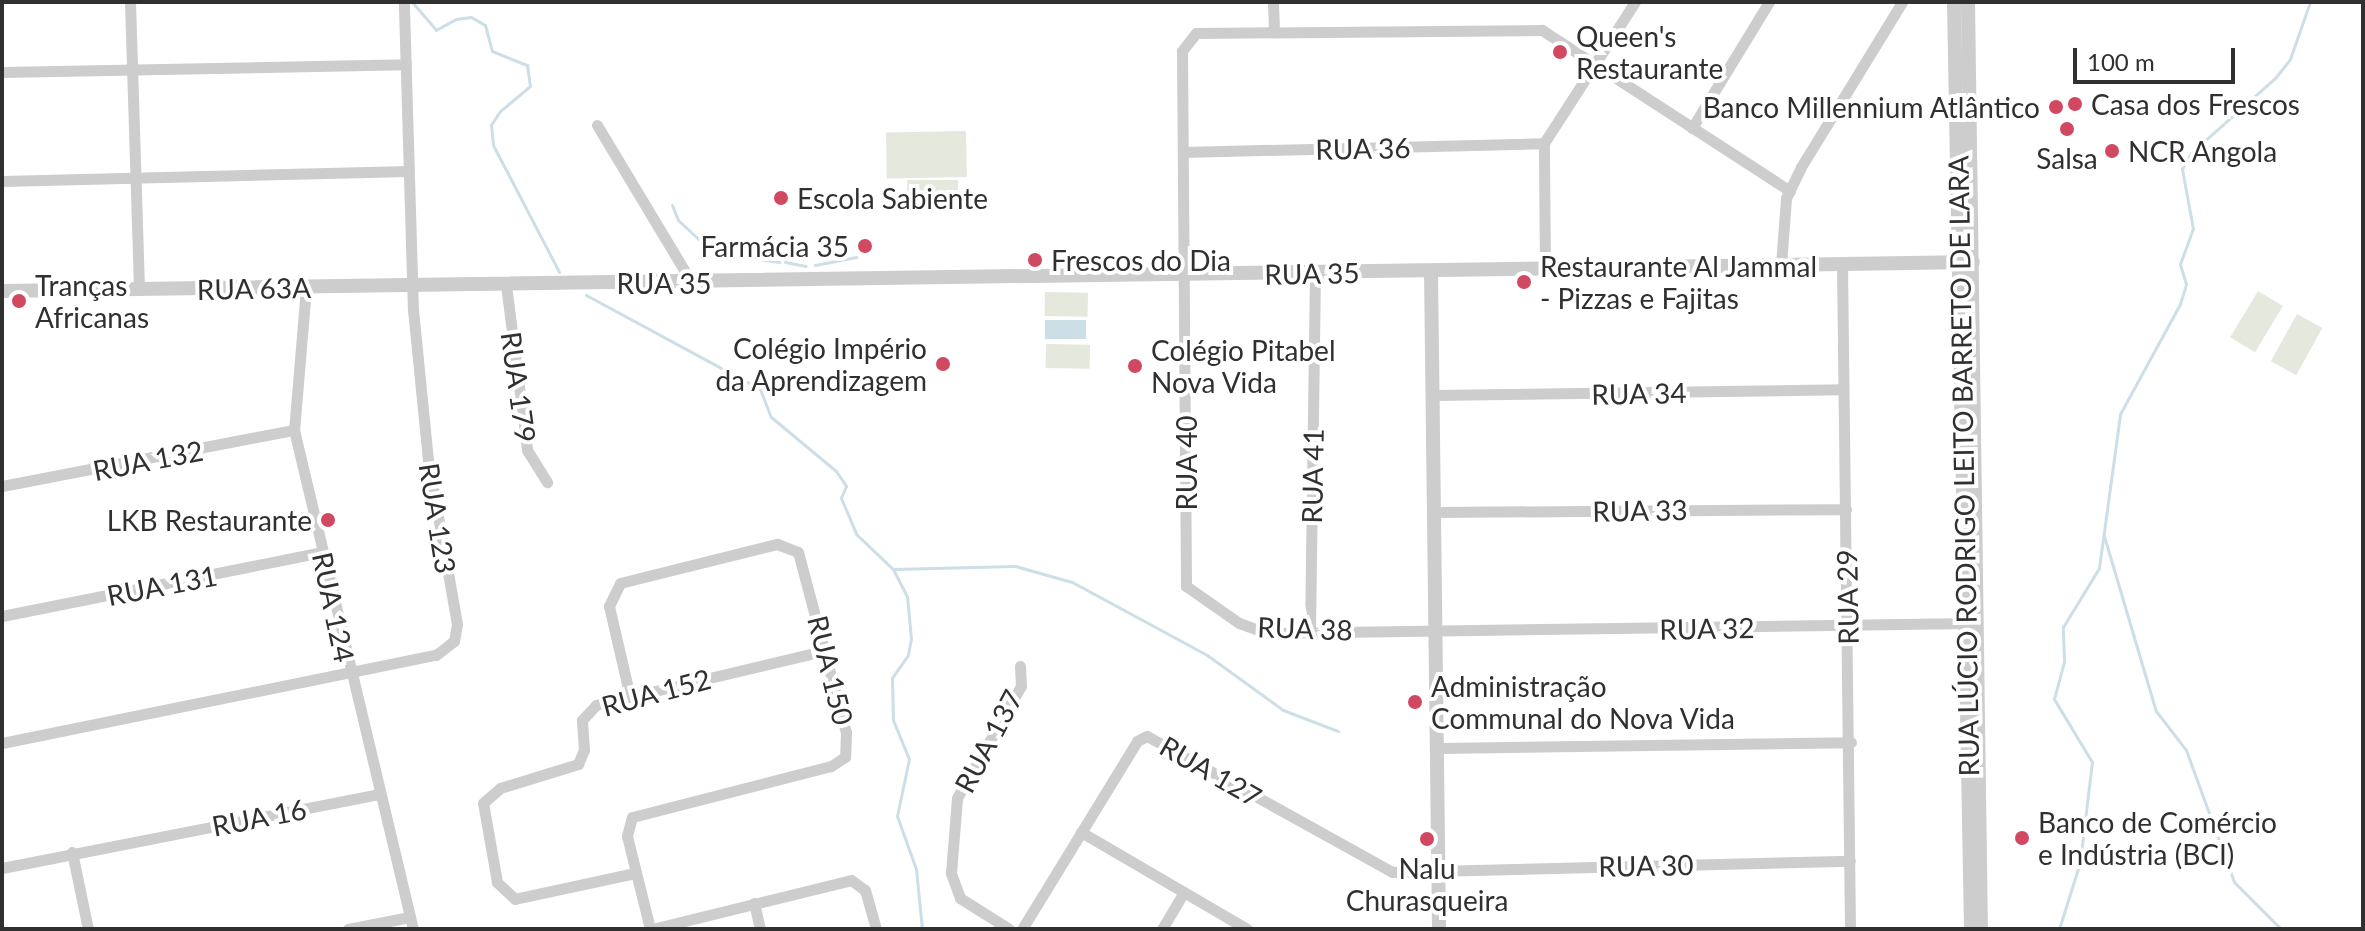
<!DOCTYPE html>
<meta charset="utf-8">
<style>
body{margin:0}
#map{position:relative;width:2365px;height:931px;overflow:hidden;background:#fff;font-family:Lato,sans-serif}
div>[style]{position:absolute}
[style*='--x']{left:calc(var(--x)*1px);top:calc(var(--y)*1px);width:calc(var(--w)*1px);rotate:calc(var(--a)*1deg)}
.green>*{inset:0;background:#e4e8dd;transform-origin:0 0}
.water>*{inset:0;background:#ccdfe6;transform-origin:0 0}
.stream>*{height:3px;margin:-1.5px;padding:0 1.5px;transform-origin:1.5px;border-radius:1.5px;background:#ccdfe6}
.minor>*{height:11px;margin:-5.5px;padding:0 5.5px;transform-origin:5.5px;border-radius:5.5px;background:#cdcdcd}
.tertiary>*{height:14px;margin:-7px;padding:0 7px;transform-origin:7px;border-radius:7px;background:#cdcdcd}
.dots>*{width:22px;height:22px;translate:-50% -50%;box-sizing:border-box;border:4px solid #fff;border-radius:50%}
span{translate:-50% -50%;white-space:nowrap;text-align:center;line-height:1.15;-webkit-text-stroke:8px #fff;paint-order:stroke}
.poi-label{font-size:28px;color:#303030}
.left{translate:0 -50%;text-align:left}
.right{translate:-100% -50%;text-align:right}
.street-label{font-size:28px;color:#303030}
.frame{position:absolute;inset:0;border:4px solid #303030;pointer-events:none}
.scale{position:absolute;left:2073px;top:48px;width:162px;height:36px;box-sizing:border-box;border:4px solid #303030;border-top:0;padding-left:10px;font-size:24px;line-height:28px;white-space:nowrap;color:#303030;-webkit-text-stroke:6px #fff;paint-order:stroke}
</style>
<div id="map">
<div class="green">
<i style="left:966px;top:131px;width:46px;height:80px;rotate:89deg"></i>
<i style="left:958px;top:180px;width:30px;height:51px;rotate:90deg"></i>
<i style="left:2258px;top:291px;width:29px;height:54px;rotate:31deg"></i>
<i style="left:1045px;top:292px;width:43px;height:24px;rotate:1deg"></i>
<i style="left:2297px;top:314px;width:29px;height:54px;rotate:29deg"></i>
<i style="left:1046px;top:344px;width:44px;height:24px;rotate:1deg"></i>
</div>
<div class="water">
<i style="left:1045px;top:320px;width:41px;height:19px"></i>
</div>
<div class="stream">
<i style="--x:412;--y:2;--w:37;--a:49"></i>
<i style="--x:436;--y:30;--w:23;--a:-29"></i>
<i style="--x:456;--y:19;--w:15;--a:-8"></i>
<i style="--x:471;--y:17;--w:16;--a:30"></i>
<i style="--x:485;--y:25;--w:27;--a:75"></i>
<i style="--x:492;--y:51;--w:38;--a:22"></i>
<i style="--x:527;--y:65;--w:21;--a:82"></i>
<i style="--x:530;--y:86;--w:39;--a:140"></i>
<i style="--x:500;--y:111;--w:17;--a:123"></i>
<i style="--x:491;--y:125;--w:20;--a:84"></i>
<i style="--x:493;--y:145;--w:143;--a:62.5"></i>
<i style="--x:672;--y:205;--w:16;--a:68"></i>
<i style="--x:678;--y:220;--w:33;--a:43"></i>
<i style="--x:702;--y:242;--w:33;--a:23"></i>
<i style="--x:732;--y:255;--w:48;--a:8.5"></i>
<i style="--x:785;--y:262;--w:21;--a:11"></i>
<i style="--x:815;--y:265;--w:42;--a:-11"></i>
<i style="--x:586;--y:295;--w:198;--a:28.4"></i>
<i style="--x:760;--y:389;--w:30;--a:69"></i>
<i style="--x:771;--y:417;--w:85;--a:39.7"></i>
<i style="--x:836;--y:471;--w:18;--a:56"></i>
<i style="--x:846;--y:486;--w:13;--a:113"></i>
<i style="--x:841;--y:498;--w:39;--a:67"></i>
<i style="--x:856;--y:534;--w:51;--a:43.4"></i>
<i style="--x:893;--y:569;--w:30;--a:63"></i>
<i style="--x:907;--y:596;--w:43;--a:84.7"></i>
<i style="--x:911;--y:639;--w:16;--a:101"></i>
<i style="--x:908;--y:655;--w:28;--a:125"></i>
<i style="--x:892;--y:678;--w:42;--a:88.6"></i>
<i style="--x:893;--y:720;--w:42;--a:67.7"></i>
<i style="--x:909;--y:759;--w:58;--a:101.9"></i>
<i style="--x:897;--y:816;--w:56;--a:70.3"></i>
<i style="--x:916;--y:869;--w:60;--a:84.3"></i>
<i style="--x:2104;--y:536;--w:183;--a:73.5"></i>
<i style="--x:2156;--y:711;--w:49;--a:52.4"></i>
<i style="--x:2186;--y:750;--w:140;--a:70"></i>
<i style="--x:2234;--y:882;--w:66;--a:45"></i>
<i style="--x:893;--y:569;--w:122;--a:-1.4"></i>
<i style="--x:1015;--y:566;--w:59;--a:15.7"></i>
<i style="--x:1072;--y:582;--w:153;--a:28.4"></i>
<i style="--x:1207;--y:655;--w:94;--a:35.9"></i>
<i style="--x:1283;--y:710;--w:59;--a:20.9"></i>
<i style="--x:2059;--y:929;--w:70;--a:-72.6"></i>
<i style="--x:2080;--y:862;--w:101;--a:-83.2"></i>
<i style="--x:2092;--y:762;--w:74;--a:-121.1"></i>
<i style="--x:2054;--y:699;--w:39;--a:-75"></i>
<i style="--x:2064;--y:661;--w:34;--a:-92"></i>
<i style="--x:2063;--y:627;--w:69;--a:-58.6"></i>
<i style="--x:2099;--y:568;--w:155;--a:-82.2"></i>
<i style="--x:2120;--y:414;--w:125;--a:-61.4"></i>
<i style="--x:2180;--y:304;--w:21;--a:-73"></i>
<i style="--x:2186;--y:284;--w:21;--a:-107"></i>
<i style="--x:2180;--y:264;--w:37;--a:-70"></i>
<i style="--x:2193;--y:229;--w:61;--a:-100.4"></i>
<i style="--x:2182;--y:169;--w:18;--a:-61"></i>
<i style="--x:2191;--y:153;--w:114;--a:-41.8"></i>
<i style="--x:2276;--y:77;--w:23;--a:-52"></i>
<i style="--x:2290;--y:59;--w:60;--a:-70.7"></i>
</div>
<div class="minor">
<i style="--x:130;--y:2;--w:288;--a:88.2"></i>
<i style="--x:1273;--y:2;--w:29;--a:88"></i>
<i style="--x:2;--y:72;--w:404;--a:-1.1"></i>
<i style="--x:597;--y:125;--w:184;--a:59"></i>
<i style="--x:1692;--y:128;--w:148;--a:-58.6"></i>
<i style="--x:1183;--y:152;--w:361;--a:-1.4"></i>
<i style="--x:2;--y:181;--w:407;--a:-1.4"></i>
<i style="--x:1790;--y:191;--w:296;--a:-147"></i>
<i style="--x:1542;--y:30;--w:346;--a:179.5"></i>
<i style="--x:1196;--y:33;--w:23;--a:128"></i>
<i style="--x:1182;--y:51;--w:535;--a:89.57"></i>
<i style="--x:1186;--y:586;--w:65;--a:34.9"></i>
<i style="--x:1239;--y:623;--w:29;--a:20"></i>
<i style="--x:1266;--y:633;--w:705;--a:-0.81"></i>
<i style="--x:1842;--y:264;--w:665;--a:89.31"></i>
<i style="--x:1781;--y:265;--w:67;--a:-85.7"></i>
<i style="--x:1786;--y:198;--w:34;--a:-64"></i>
<i style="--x:1801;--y:167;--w:193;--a:-58.5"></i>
<i style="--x:1545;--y:269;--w:126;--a:-90.5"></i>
<i style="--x:1544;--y:143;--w:168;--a:-57.2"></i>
<i style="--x:506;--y:285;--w:166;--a:82.7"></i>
<i style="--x:527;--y:450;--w:38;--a:58"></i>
<i style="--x:306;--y:288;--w:143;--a:94.8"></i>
<i style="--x:294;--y:430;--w:513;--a:76.59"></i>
<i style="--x:1434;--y:395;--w:409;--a:-0.8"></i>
<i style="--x:2;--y:486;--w:297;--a:-10.9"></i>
<i style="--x:1435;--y:512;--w:411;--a:-0.4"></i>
<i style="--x:2;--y:616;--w:326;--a:-11.3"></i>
<i style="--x:1310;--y:631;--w:358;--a:-89.2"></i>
<i style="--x:630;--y:697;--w:93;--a:-103"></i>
<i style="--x:609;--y:606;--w:25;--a:-64"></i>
<i style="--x:620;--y:583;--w:162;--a:-14"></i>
<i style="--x:777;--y:544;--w:22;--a:21"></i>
<i style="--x:798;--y:552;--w:186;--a:75.1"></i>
<i style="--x:846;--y:732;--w:25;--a:92"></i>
<i style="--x:845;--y:757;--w:17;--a:147"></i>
<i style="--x:831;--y:766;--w:205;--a:165.6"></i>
<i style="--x:632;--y:817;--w:20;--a:105"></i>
<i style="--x:627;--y:836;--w:96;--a:76.1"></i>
<i style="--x:2;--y:743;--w:443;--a:-11.5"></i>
<i style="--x:436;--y:655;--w:23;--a:-38"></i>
<i style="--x:454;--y:641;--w:17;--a:-80"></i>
<i style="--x:457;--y:624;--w:167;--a:-100"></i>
<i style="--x:428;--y:460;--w:150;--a:-95.7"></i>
<i style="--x:413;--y:311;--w:309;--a:-91.7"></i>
<i style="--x:1439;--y:748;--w:412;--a:-0.8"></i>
<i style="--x:1081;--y:832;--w:192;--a:30.3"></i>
<i style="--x:72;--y:852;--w:79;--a:78.3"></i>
<i style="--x:2;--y:868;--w:385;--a:-11.1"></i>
<i style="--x:635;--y:873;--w:123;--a:167.8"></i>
<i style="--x:515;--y:899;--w:25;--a:-137"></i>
<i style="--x:497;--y:882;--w:80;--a:-100"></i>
<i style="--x:483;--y:803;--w:23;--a:-41"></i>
<i style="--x:500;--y:788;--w:82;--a:-17.1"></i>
<i style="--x:578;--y:764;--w:15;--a:-67"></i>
<i style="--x:584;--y:750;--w:30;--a:-94"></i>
<i style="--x:582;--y:720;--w:21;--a:-47"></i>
<i style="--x:596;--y:705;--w:236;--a:-13.4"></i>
<i style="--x:754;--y:903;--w:27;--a:77"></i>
<i style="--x:348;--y:929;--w:63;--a:-11"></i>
<i style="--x:652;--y:929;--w:205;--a:-13.8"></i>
<i style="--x:851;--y:880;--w:17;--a:36"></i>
<i style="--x:865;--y:890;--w:41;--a:74.2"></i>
<i style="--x:1009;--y:929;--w:58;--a:-147.7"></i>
<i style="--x:960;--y:898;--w:27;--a:-110"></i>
<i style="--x:951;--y:873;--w:75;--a:-85.4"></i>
<i style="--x:957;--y:798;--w:129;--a:-60.3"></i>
<i style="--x:1021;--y:686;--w:20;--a:-93"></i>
<i style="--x:1022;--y:929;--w:220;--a:-58.5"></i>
<i style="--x:1137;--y:741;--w:11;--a:-27"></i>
<i style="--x:1147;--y:736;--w:280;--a:29"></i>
<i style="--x:1392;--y:872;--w:458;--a:-1.4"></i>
<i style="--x:1162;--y:929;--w:43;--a:-59.3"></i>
</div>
<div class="tertiary">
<i style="--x:1954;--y:2;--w:927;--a:88.95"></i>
<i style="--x:1968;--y:2;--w:927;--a:89.2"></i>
<i style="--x:1431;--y:271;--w:658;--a:89.3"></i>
<i style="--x:2;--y:291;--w:1971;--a:-0.84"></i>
</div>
<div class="dots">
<i style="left:1560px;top:52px;background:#d04961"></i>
<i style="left:2075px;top:104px;background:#d04961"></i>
<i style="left:2056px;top:107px;background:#d04961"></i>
<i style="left:2067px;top:129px;background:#d04961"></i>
<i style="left:2112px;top:151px;background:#d04961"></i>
<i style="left:781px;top:198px;background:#d04961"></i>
<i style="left:865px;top:246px;background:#d04961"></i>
<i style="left:1035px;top:260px;background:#d04961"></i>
<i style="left:1524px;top:282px;background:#d04961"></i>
<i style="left:19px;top:301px;background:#d04961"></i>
<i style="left:943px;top:364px;background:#d04961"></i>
<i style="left:1135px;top:366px;background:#d04961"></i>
<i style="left:328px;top:520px;background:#d04961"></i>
<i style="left:1415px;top:702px;background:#d04961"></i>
<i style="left:2022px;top:838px;background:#d04961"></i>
<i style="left:1427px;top:839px;background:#d04961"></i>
</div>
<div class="poi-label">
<span class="left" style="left:1576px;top:52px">Queen's<br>Restaurante</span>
<span class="left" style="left:2091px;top:104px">Casa dos Frescos</span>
<span class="right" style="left:2040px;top:107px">Banco Millennium Atlântico</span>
<span class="left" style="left:2128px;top:151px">NCR Angola</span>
<span style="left:2067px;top:158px">Salsa</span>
<span class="left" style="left:797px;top:198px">Escola Sabiente</span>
<span class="right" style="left:849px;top:246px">Farmácia 35</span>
<span class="left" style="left:1051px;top:260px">Frescos do Dia</span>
<span class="left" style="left:1540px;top:282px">Restaurante Al Jammal<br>- Pizzas e Fajitas</span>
<span class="left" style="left:35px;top:301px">Tranças<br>Africanas</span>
<span class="right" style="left:927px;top:364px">Colégio Império<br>da Aprendizagem</span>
<span class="left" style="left:1151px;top:366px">Colégio Pitabel<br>Nova Vida</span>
<span class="right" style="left:312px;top:520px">LKB Restaurante</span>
<span class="left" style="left:1431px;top:702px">Administração<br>Communal do Nova Vida</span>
<span class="left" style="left:2038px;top:838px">Banco de Comércio<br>e Indústria (BCI)</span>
<span style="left:1427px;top:884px">Nalu<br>Churasqueira</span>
</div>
<div class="street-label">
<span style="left:1363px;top:148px;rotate:-1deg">RUA 36</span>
<span style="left:1312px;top:273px;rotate:-1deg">RUA 35</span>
<span style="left:664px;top:283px">RUA 35</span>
<span style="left:254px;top:288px;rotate:-1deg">RUA 63A</span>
<span style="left:519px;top:387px;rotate:82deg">RUA 179</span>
<span style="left:1639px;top:393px;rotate:-1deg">RUA 34</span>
<span style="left:148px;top:460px;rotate:-11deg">RUA 132</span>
<span style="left:1186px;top:463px;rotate:-90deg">RUA 40</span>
<span style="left:1963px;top:466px;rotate:-91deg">RUA LÚCIO RODRIGO LEITO BARRETO DE LARA</span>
<span style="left:1312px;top:476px;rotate:-89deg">RUA 41</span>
<span style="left:1640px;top:510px;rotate:-1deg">RUA 33</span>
<span style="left:438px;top:518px;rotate:81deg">RUA 123</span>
<span style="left:162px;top:585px;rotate:-11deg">RUA 131</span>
<span style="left:1847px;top:597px;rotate:-91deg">RUA 29</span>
<span style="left:334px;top:607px;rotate:78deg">RUA 124</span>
<span style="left:1305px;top:628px;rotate:2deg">RUA 38</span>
<span style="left:1707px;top:628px;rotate:-1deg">RUA 32</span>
<span style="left:831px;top:670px;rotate:76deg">RUA 150</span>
<span style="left:656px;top:692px;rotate:-15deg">RUA 152</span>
<span style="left:988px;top:741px;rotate:-62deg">RUA 137</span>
<span style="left:1211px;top:771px;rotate:30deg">RUA 127</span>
<span style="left:259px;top:817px;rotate:-11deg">RUA 16</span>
<span style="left:1646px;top:865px;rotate:-1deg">RUA 30</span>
</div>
<div class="frame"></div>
<div class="scale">100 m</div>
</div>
